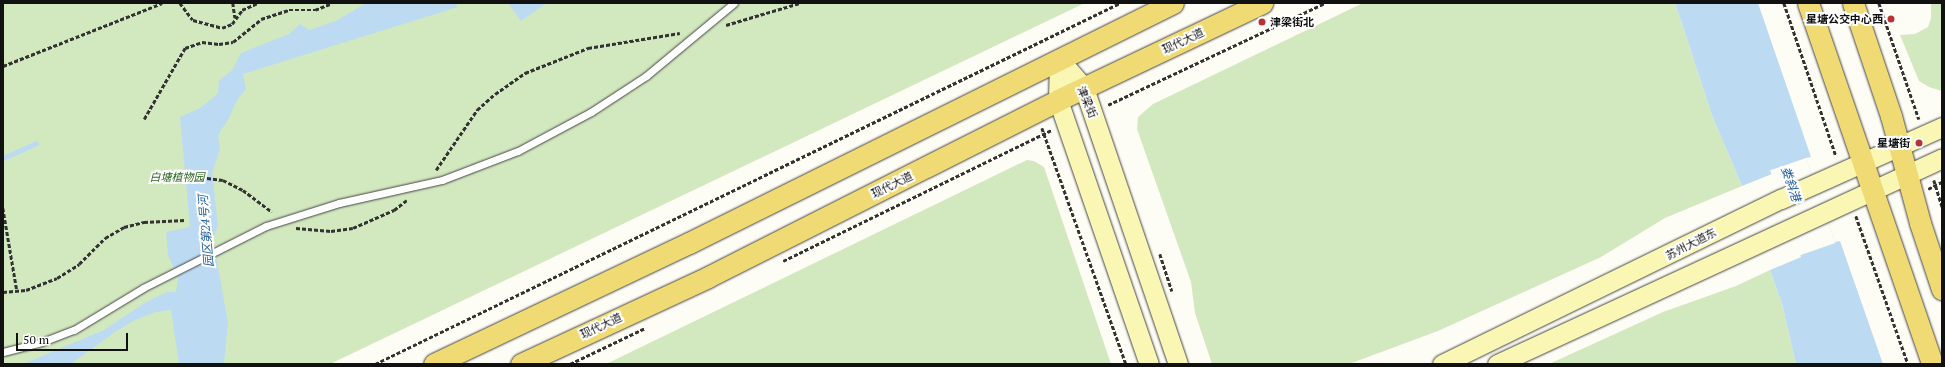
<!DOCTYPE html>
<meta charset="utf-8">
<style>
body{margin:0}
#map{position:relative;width:1945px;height:367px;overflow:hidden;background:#fefdf5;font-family:"PT Serif","Noto Sans SC",serif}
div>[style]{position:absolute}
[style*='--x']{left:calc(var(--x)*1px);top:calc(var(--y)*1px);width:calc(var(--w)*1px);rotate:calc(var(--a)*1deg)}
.green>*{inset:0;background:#d2e8bf}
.water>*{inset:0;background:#bcdbf3}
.pier>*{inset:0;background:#fefdf5;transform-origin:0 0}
.stream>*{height:4.5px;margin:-2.25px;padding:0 2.25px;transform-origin:2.25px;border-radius:2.25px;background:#bcdbf3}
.path>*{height:2.5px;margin-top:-1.25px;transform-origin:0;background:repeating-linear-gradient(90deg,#333 0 4px,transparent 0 6px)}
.roads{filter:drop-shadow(0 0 1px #444) drop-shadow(0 0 1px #444)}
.service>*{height:7px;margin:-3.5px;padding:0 3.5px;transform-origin:3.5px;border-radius:3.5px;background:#fff}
.secondary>*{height:19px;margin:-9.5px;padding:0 9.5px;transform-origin:9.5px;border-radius:9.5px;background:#faf7b4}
.primary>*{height:21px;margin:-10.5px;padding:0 10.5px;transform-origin:10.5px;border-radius:10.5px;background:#f0da73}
.dots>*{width:11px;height:11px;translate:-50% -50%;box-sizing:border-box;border:2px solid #fff;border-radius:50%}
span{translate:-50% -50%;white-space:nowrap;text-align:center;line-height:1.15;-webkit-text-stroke:4px #fff;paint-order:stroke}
.poi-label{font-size:11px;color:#111;font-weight:700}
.right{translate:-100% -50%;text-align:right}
.left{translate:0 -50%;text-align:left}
.street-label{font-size:11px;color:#111}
.park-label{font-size:11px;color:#2d6623;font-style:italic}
.water-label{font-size:12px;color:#1f5e9d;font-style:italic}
.frame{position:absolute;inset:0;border:4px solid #111;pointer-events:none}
.scale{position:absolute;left:16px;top:333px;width:112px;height:18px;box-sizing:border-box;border:2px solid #111;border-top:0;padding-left:5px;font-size:12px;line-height:14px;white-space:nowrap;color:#111;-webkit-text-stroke:3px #fff;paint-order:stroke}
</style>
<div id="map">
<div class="green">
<i style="clip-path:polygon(3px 3px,1085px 3px,330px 364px,3px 364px)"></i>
<i style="clip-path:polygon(1363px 3px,1675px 3px,1713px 118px,1742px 186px,1665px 218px,1601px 257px,1438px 331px,1349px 364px,1212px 364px,1195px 313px,1191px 282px,1137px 129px,1138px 117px,1153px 104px)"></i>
<i style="clip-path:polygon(1931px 3px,1942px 3px,1942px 91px,1929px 87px,1919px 81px,1900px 35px,1915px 34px,1928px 27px,1931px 18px)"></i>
<i style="clip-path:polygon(1027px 160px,1034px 161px,1044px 167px,1111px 364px,606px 364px)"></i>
<i style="clip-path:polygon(1770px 270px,1782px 304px,1796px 364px,1549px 364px,1663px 312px,1736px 286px)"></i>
</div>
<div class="water">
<i style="clip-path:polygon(366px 3px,455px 3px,458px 7px,243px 74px,246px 89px,237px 100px,227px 122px,220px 131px,218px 137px,220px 149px,212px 173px,218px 225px,213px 240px,228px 322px,224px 364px,179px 364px,171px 310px,156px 312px,135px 320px,115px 332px,71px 364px,23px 364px,104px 330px,146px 302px,167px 292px,176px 292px,178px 278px,168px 255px,166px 232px,190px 227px,180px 117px,200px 108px,214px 97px,218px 93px,219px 81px,232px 70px,241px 53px,289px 34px,300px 24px,309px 30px,336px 21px)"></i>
<i style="clip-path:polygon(508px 3px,547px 3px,521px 21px)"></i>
<i style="clip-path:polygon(1675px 3px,1758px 3px,1811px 157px,1806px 158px,1835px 242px,1840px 241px,1883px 364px,1796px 364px,1782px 304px,1770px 270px,1801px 257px,1799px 251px,1772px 174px,1742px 186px,1713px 118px)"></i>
</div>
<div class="pier">
<i style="left:1806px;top:158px;width:90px;height:38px;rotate:71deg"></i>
</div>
<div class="stream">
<i style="--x:3;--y:158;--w:36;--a:-24"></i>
</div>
<div class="path">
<i style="--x:180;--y:3;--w:21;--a:53"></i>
<i style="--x:193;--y:20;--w:30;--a:15"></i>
<i style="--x:222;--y:28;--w:11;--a:-22"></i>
<i style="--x:232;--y:24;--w:17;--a:-54"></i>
<i style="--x:242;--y:10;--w:17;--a:-24"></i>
<i style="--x:233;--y:3;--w:15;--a:82"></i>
<i style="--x:1784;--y:3;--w:162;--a:71.2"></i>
<i style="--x:1879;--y:3;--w:123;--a:71"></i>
<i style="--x:726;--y:25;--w:77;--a:-16.6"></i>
<i style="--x:3;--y:66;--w:171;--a:-21.6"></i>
<i style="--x:1108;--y:105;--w:240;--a:-25.2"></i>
<i style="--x:144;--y:119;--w:82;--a:-60"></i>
<i style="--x:185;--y:48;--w:18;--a:-19"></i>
<i style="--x:202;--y:42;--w:17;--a:7"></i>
<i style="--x:219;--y:44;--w:14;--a:-8"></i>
<i style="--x:233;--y:42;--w:36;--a:-39"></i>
<i style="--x:261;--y:19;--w:29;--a:-18"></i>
<i style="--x:289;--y:10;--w:26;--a:0"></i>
<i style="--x:315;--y:10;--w:18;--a:-22"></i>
<i style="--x:1042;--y:128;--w:251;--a:70.4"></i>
<i style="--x:436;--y:170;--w:73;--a:-55.7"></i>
<i style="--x:477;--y:110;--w:24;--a:-42"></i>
<i style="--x:495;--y:94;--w:37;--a:-35"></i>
<i style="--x:525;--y:73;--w:68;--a:-21.6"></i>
<i style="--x:588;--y:48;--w:93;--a:-9.3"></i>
<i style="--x:183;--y:175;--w:40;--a:7.1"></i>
<i style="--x:223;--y:180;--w:22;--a:27"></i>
<i style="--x:243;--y:190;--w:36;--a:37"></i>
<i style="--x:1934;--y:180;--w:28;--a:73"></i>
<i style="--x:1928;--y:189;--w:16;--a:-27"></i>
<i style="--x:3;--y:208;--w:84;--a:80.4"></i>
<i style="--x:1856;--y:216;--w:157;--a:70.6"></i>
<i style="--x:296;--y:228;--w:35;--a:5"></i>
<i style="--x:331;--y:231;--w:22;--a:-8"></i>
<i style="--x:353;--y:228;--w:45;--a:-23.7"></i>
<i style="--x:394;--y:210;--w:16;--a:-38"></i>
<i style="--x:1160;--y:254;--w:39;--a:72"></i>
<i style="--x:783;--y:261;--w:299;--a:-26"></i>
<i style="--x:3;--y:292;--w:23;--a:-5"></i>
<i style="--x:26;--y:290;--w:33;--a:-21"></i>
<i style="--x:57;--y:278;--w:26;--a:-32"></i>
<i style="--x:79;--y:264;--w:37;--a:-45"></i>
<i style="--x:105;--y:238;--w:22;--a:-30"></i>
<i style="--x:124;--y:227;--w:21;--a:-14"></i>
<i style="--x:144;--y:222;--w:41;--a:-2.8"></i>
<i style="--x:375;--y:364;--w:828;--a:-25.85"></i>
<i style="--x:570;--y:364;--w:83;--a:-25.6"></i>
</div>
<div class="roads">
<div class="service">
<i style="--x:3;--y:352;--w:40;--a:-14.4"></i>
<i style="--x:42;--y:342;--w:34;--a:-21"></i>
<i style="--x:74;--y:330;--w:81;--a:-31.3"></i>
<i style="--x:143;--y:288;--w:138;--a:-26.8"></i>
<i style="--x:266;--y:226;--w:77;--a:-17.5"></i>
<i style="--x:339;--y:203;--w:106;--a:-12.6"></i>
<i style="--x:442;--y:180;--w:81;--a:-20.9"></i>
<i style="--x:518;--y:151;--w:83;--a:-28.1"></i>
<i style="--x:591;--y:112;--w:66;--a:-33.2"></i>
<i style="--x:646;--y:76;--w:114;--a:-39.7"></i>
</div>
<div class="secondary">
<i style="--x:1059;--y:59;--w:38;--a:49"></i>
<i style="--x:1084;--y:88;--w:292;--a:71.2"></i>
<i style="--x:1059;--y:59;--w:41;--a:91.4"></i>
<i style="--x:1058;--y:100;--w:279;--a:71"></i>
<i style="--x:1442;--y:364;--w:377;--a:-26"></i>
<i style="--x:1781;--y:199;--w:176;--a:-24.1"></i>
<i style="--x:1497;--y:364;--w:490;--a:-24.8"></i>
</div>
<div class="primary">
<i style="--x:1808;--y:3;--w:382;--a:71"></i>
<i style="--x:1853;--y:3;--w:119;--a:71.4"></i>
<i style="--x:1891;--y:116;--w:111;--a:74.8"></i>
<i style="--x:1920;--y:223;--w:70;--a:71.6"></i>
<i style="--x:434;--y:364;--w:282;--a:-25.4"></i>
<i style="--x:689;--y:243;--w:540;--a:-26.38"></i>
<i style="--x:521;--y:364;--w:206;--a:-24.9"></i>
<i style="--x:708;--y:277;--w:392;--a:-26.8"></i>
<i style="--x:1058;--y:100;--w:226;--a:-25.4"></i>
</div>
</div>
<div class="dots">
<i style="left:1891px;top:19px;background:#ba322f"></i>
<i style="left:1262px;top:22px;background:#ba322f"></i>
<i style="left:1919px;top:143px;background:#ba322f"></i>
</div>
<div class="poi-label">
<span class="right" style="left:1883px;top:19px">星塘公交中心西</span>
<span class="left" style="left:1270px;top:22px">津梁街北</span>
<span class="right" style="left:1910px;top:143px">星塘街</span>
</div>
<div class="street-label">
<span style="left:1183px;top:41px;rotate:-25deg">现代大道</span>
<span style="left:1087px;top:102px;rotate:67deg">津梁街</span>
<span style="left:892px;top:185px;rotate:-26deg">现代大道</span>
<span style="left:1691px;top:244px;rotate:-27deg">苏州大道东</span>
<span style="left:601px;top:326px;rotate:-25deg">现代大道</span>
</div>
<div class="park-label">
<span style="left:177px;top:177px">白塘植物园</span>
</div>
<div class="water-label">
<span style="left:1791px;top:184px;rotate:71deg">娄斜港</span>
<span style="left:206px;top:231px;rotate:-95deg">园区第24号河</span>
</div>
<div class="frame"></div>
<div class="scale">50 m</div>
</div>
